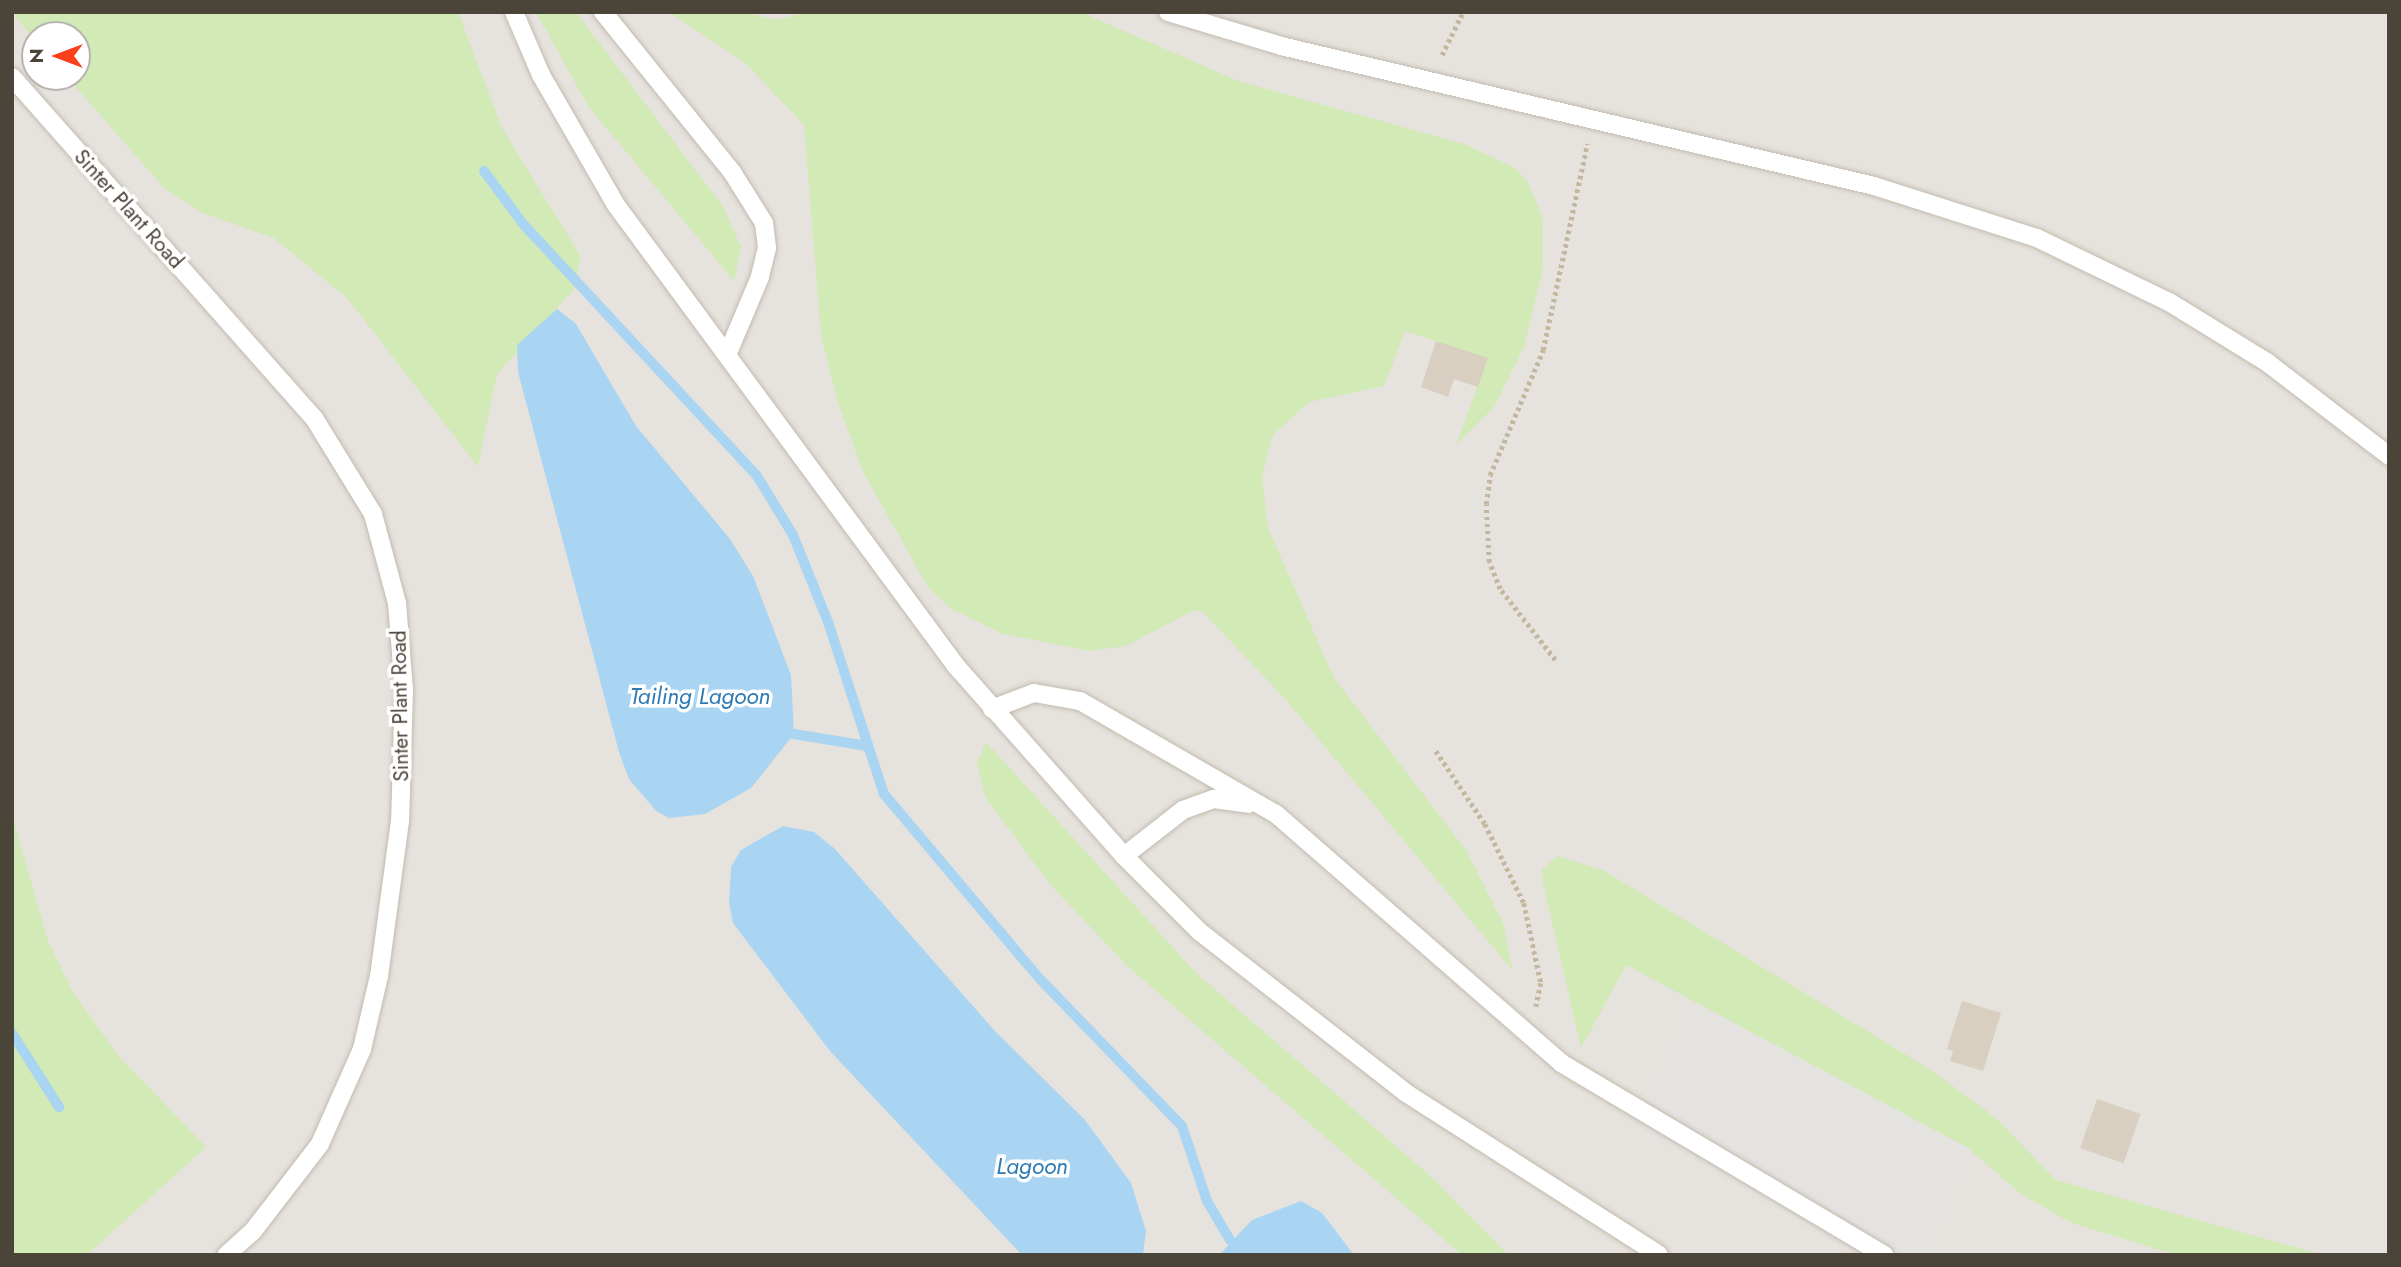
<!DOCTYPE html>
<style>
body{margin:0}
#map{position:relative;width:2401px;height:1267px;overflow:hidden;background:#f6f3ec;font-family:Jost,sans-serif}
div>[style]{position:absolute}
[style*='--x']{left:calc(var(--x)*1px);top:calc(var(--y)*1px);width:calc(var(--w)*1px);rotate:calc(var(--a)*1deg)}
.industrial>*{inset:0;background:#e6e2dd}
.green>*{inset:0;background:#d2eab5}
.parking>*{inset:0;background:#e5e3e0}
.water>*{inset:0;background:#a9d4f2}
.stream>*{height:10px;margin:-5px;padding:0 5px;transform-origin:5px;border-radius:5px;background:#a9d4f2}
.building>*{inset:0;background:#d8cfc1;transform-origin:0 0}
.path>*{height:4.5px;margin-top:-2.25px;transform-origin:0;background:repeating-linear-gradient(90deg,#c4b79f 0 3.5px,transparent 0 7px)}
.roads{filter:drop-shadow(0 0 2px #c2bbae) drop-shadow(0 0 2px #c2bbae)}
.service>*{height:18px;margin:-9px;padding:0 9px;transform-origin:9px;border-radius:9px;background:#fff}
span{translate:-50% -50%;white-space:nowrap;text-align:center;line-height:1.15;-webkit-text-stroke:7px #fff;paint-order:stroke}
.street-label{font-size:21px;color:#4b4439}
.water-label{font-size:23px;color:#2e7ab2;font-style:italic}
.frame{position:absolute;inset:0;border:14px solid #4b4439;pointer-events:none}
.north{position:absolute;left:21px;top:21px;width:70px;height:70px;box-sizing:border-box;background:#fff;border:2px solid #b7b4b0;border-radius:50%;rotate:270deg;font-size:19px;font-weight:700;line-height:28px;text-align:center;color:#4b4439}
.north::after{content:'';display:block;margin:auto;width:24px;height:32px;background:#fc3f1d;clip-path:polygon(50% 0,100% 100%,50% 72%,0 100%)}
</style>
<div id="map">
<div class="industrial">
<i style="clip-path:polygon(evenodd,12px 12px,2389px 12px,2389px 1255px,12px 1255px,12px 12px,35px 35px,77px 35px,77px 77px,35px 77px,35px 35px)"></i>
</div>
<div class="green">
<i style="clip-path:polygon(12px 12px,458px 12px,502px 128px,581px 257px,574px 289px,497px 374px,478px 467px,348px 299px,274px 238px,203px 213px,165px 189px,67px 77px,77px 77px,77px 35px,35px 35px,35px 41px)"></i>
<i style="clip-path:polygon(536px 12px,576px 12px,724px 208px,741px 247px,734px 281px,588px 106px)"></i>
<i style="clip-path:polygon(669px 12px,744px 12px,776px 20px,808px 12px,1081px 12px,1238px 81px,1464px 144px,1515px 168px,1528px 182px,1543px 218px,1543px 268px,1524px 347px,1494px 407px,1456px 445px,1488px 358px,1405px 331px,1384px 386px,1309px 402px,1273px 435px,1262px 476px,1268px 528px,1334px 678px,1466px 850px,1504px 925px,1513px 971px,1286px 700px,1203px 612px,1194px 610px,1126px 646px,1090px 651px,1003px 634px,950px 608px,928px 587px,864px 474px,837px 400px,821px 335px,804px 125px,745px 63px)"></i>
<i style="clip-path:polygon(986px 742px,1196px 973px,1435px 1180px,1508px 1255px,1462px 1255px,1127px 966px,1049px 883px,985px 797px,977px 762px)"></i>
<i style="clip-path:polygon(12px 814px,48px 941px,73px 992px,117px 1054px,206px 1147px,87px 1255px,12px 1255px)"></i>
<i style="clip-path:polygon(1557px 856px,1603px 870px,1931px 1070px,1996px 1118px,2056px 1180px,2323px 1255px,2177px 1255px,2072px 1223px,2021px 1194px,1968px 1148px,1626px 965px,1581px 1048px,1543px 883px,1542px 870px)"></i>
</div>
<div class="parking">
<i style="clip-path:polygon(1696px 1004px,1968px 1148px,1928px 1255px,1858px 1255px,1633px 1125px)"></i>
</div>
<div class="water">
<i style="clip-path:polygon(557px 309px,576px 324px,636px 426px,730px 539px,753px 576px,791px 675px,794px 734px,751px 788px,705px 814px,669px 818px,656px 811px,629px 779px,619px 752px,518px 372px,517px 345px)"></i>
<i style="clip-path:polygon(783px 826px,814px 832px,835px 849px,994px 1030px,1085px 1120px,1131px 1183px,1146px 1231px,1143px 1255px,1022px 1255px,830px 1051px,733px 923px,729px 903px,731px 867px,741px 850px)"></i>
<i style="clip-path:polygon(1301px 1201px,1322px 1213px,1354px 1255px,1219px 1255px,1252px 1220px)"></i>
</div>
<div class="stream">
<i style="--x:484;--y:171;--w:67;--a:53.5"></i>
<i style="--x:524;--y:225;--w:342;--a:47.1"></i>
<i style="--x:757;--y:476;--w:69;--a:58.6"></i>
<i style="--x:793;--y:535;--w:94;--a:68.1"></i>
<i style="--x:828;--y:622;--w:181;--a:72"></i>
<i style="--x:884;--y:794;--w:241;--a:49.9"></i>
<i style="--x:1039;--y:978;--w:206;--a:46"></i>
<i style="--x:1182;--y:1126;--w:79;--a:71.6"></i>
<i style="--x:1207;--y:1201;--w:45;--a:59.5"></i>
<i style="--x:794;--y:734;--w:74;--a:9.3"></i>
<i style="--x:12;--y:1033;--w:88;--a:57.6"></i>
</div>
<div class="building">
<i style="clip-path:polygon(1436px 341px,1488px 358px,1478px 387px,1454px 379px,1448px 397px,1421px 387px)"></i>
<i style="clip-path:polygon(1962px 1001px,2001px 1013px,1983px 1071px,1950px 1061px,1953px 1051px,1947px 1049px)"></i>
<i style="left:2097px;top:1099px;width:46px;height:52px;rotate:19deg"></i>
</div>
<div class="path">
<i style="--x:1442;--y:55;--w:48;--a:-64"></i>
<i style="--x:1555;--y:660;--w:90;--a:-127.8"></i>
<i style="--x:1500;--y:589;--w:29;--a:-112"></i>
<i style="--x:1489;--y:562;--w:58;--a:-93"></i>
<i style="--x:1486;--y:504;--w:29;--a:-82"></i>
<i style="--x:1490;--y:475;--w:136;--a:-67"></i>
<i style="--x:1543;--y:350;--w:211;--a:-77.9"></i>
<i style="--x:1436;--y:751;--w:88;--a:56.1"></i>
<i style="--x:1485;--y:824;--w:88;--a:63.7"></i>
<i style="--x:1524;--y:903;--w:82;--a:78"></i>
<i style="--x:1541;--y:983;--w:24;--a:102"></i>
</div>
<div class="roads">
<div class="service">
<i style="--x:514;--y:12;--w:69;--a:66.8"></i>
<i style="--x:541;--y:75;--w:150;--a:60"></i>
<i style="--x:616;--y:205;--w:573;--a:53.59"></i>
<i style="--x:956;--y:666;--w:254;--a:48.5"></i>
<i style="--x:1124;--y:856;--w:107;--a:45"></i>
<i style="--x:1200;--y:932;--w:261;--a:38"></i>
<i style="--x:1406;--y:1093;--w:300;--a:32.6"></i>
<i style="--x:603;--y:12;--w:206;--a:51.1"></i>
<i style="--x:732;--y:172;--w:60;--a:57.9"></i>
<i style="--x:764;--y:223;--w:25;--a:83"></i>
<i style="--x:767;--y:248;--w:30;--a:104"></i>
<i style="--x:760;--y:277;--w:85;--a:112.9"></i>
<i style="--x:1168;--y:12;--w:118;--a:16.7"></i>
<i style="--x:1281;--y:46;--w:609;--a:13.28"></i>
<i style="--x:1874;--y:186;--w:171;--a:17.7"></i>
<i style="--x:2037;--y:238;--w:147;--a:25.9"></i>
<i style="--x:2169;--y:302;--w:116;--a:31.6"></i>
<i style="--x:2268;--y:363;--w:153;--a:37.5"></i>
<i style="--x:12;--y:77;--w:456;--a:48.5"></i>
<i style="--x:314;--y:418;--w:113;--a:58.4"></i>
<i style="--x:373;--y:514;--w:92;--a:74.9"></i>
<i style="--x:397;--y:603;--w:87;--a:85.4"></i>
<i style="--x:404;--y:690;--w:131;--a:91.7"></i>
<i style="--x:400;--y:821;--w:156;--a:97.7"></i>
<i style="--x:379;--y:976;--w:75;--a:103.1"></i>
<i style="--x:362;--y:1049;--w:104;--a:113.9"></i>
<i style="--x:320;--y:1144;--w:110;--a:127.6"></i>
<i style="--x:253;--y:1231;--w:36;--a:138"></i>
<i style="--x:992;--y:709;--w:45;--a:-20.9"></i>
<i style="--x:1034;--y:693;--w:47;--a:9.9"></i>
<i style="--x:1080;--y:701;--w:226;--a:30"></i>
<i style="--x:1276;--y:814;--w:378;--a:41.1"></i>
<i style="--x:1561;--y:1063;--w:376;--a:30.7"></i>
<i style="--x:1124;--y:856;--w:75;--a:-37.9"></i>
<i style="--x:1183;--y:810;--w:33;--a:-20"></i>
<i style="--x:1214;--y:799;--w:35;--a:8"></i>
</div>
</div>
<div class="street-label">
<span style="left:129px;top:209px;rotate:48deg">Sinter Plant Road</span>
<span style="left:400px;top:706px;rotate:-91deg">Sinter Plant Road</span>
</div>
<div class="water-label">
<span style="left:700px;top:696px">Tailing Lagoon</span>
<span style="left:1032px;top:1166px">Lagoon</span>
</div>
<div class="frame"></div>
<div class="north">N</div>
</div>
